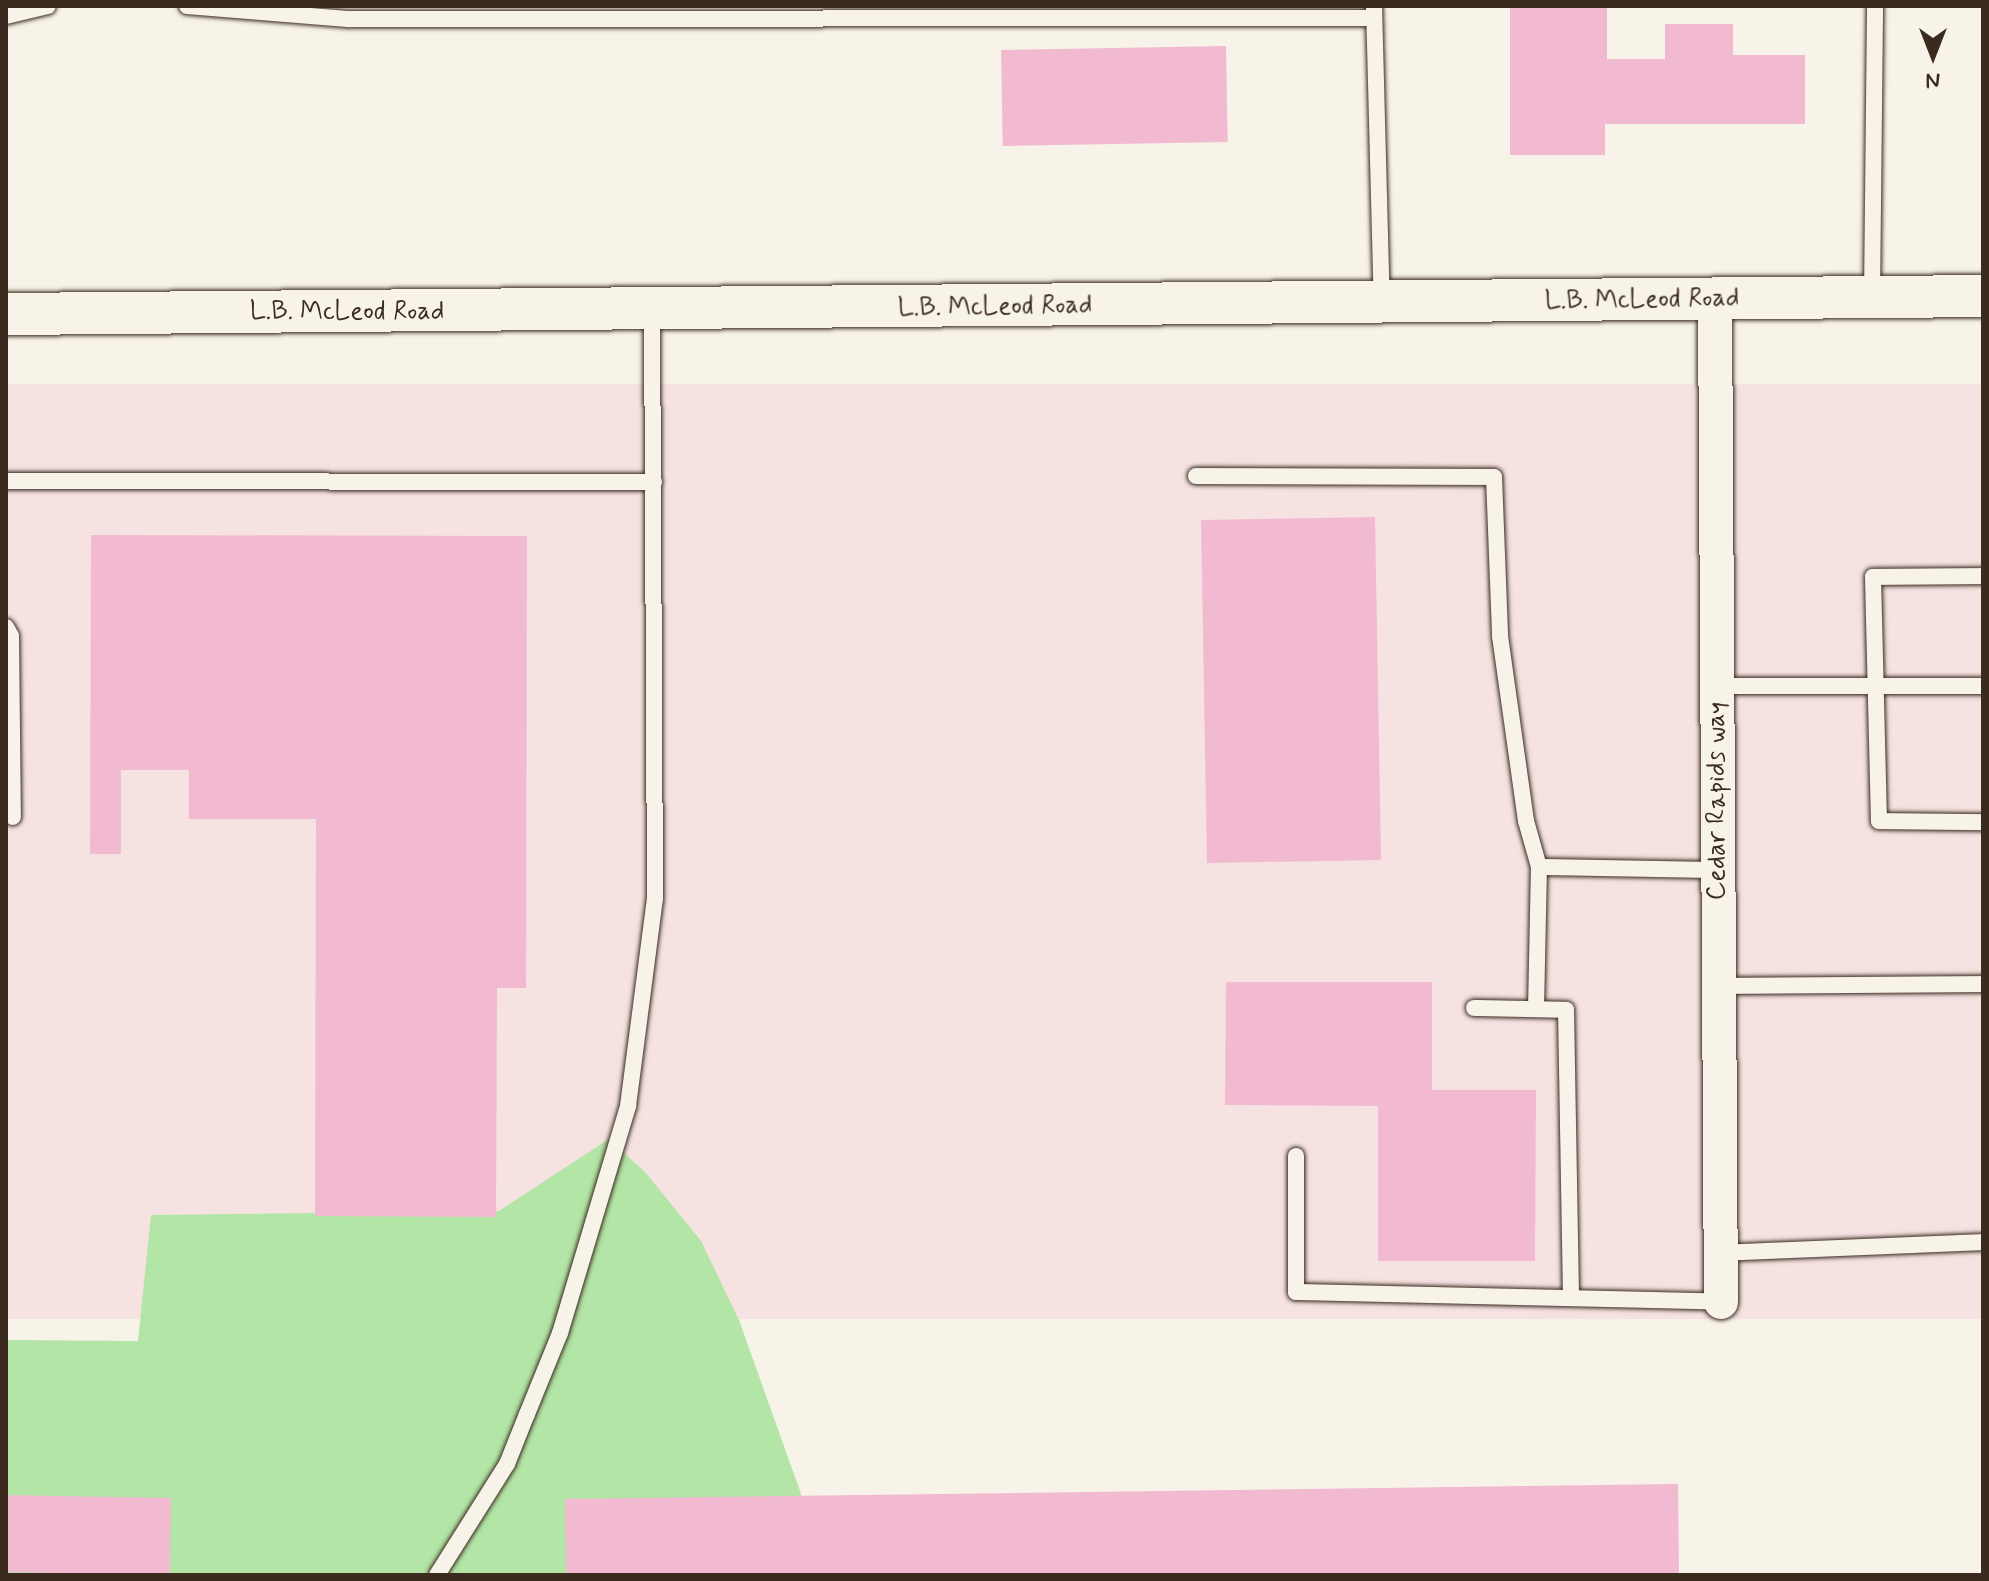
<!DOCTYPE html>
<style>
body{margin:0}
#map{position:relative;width:1989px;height:1581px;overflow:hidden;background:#f7f3e8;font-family:Mynerve,sans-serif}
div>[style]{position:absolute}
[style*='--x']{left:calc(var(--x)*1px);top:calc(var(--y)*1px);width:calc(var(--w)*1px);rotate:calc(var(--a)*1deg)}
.built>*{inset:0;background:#f5e2e1;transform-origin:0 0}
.green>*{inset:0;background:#b2e5a6}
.building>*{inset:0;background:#f1bad0;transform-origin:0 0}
.roads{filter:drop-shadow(0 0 2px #3b2a1e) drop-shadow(0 0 2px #3b2a1e)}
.service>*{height:16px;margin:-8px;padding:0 8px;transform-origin:8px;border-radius:8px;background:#f7f3e8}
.minor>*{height:34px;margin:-17px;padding:0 17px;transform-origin:17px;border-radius:17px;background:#f7f3e8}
.tertiary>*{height:42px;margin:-21px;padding:0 21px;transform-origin:21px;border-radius:21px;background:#f7f3e8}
span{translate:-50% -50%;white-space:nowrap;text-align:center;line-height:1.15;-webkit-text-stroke:8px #f7f3e8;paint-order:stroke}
.street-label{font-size:26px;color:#3b2a1e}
.frame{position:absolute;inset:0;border:8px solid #3b2a1e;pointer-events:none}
.north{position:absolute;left:1893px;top:16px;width:80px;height:80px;-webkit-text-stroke:6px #f7f3e8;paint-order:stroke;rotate:180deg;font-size:22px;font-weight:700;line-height:32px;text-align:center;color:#3b2a1e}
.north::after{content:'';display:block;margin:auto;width:28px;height:36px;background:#3b2a1e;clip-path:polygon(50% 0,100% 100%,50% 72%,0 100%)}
</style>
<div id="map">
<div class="built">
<i style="left:1983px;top:384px;width:935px;height:1977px;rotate:90deg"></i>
</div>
<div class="green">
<i style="clip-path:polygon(609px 1139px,646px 1173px,701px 1241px,739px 1320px,800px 1491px,823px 1575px,6px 1575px,6px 1340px,138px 1341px,151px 1215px,499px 1211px)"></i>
</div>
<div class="building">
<i style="clip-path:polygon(1510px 6px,1607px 6px,1607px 59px,1665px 59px,1665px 24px,1733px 24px,1733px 55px,1805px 55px,1805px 124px,1605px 124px,1605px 155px,1510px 155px)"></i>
<i style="left:1226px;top:46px;width:96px;height:225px;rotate:89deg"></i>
<i style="left:1375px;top:517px;width:343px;height:174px;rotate:89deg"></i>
<i style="clip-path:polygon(91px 535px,527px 536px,526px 988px,497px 988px,496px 1217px,315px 1216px,316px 819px,189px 819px,189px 770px,121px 770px,121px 854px,90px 854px)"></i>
<i style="clip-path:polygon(1226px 982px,1432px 982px,1432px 1090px,1536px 1090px,1535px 1261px,1378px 1261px,1378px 1106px,1225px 1105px)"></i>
<i style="clip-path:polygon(1678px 1484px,1679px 1575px,566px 1575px,565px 1499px)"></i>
<i style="left:171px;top:1498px;width:77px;height:165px;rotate:91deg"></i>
</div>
<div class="roads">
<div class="service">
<i style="--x:187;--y:6;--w:164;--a:4.6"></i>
<i style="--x:350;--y:19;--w:1024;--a:-0.06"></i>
<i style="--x:1374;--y:6;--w:296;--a:88.5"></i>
<i style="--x:6;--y:16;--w:43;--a:-13.4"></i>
<i style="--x:1872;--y:297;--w:291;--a:-89.4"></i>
<i style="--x:1196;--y:476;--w:298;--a:0.2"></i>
<i style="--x:1494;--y:477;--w:159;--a:87.8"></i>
<i style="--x:1500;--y:636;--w:187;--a:82"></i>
<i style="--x:1526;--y:821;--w:48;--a:74.2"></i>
<i style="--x:6;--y:481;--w:648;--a:0.09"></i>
<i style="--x:1983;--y:576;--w:110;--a:179.5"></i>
<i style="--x:1873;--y:577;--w:244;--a:88.6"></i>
<i style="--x:1879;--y:821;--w:104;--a:0.6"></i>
<i style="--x:6;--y:627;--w:10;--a:61"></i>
<i style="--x:11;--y:636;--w:181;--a:89.4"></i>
<i style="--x:1717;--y:686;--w:266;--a:0"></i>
<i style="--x:1719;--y:986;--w:264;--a:-0.4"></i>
<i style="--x:1474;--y:1008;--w:92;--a:1.2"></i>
<i style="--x:1566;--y:1010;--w:288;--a:89"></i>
<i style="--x:1536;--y:1009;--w:142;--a:-88.8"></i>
<i style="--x:1539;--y:867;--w:179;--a:1"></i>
<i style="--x:1296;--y:1156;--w:136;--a:90"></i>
<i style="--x:1296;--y:1292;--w:425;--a:1.3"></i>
<i style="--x:1720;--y:1253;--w:263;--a:-2.4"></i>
<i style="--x:437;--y:1575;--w:131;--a:-57.8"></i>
<i style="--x:507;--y:1464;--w:54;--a:-68.2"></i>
<i style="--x:527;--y:1414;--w:87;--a:-67.8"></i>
<i style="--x:560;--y:1333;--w:237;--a:-73.3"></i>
<i style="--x:628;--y:1106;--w:209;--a:-82.6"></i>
<i style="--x:655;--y:899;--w:587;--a:-90.29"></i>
</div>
<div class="minor">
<i style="--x:1715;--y:300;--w:1002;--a:89.66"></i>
</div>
<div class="tertiary">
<i style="--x:6;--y:314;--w:1977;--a:-0.52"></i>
</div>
</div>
<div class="street-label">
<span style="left:1642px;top:301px;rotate:-1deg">L.B. McLeod Road</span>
<span style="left:995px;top:308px;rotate:-1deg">L.B. McLeod Road</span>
<span style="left:347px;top:313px">L.B. McLeod Road</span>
<span style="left:1718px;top:801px;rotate:-90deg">Cedar Rapids way</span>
</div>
<div class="frame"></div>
<div class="north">N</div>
</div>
